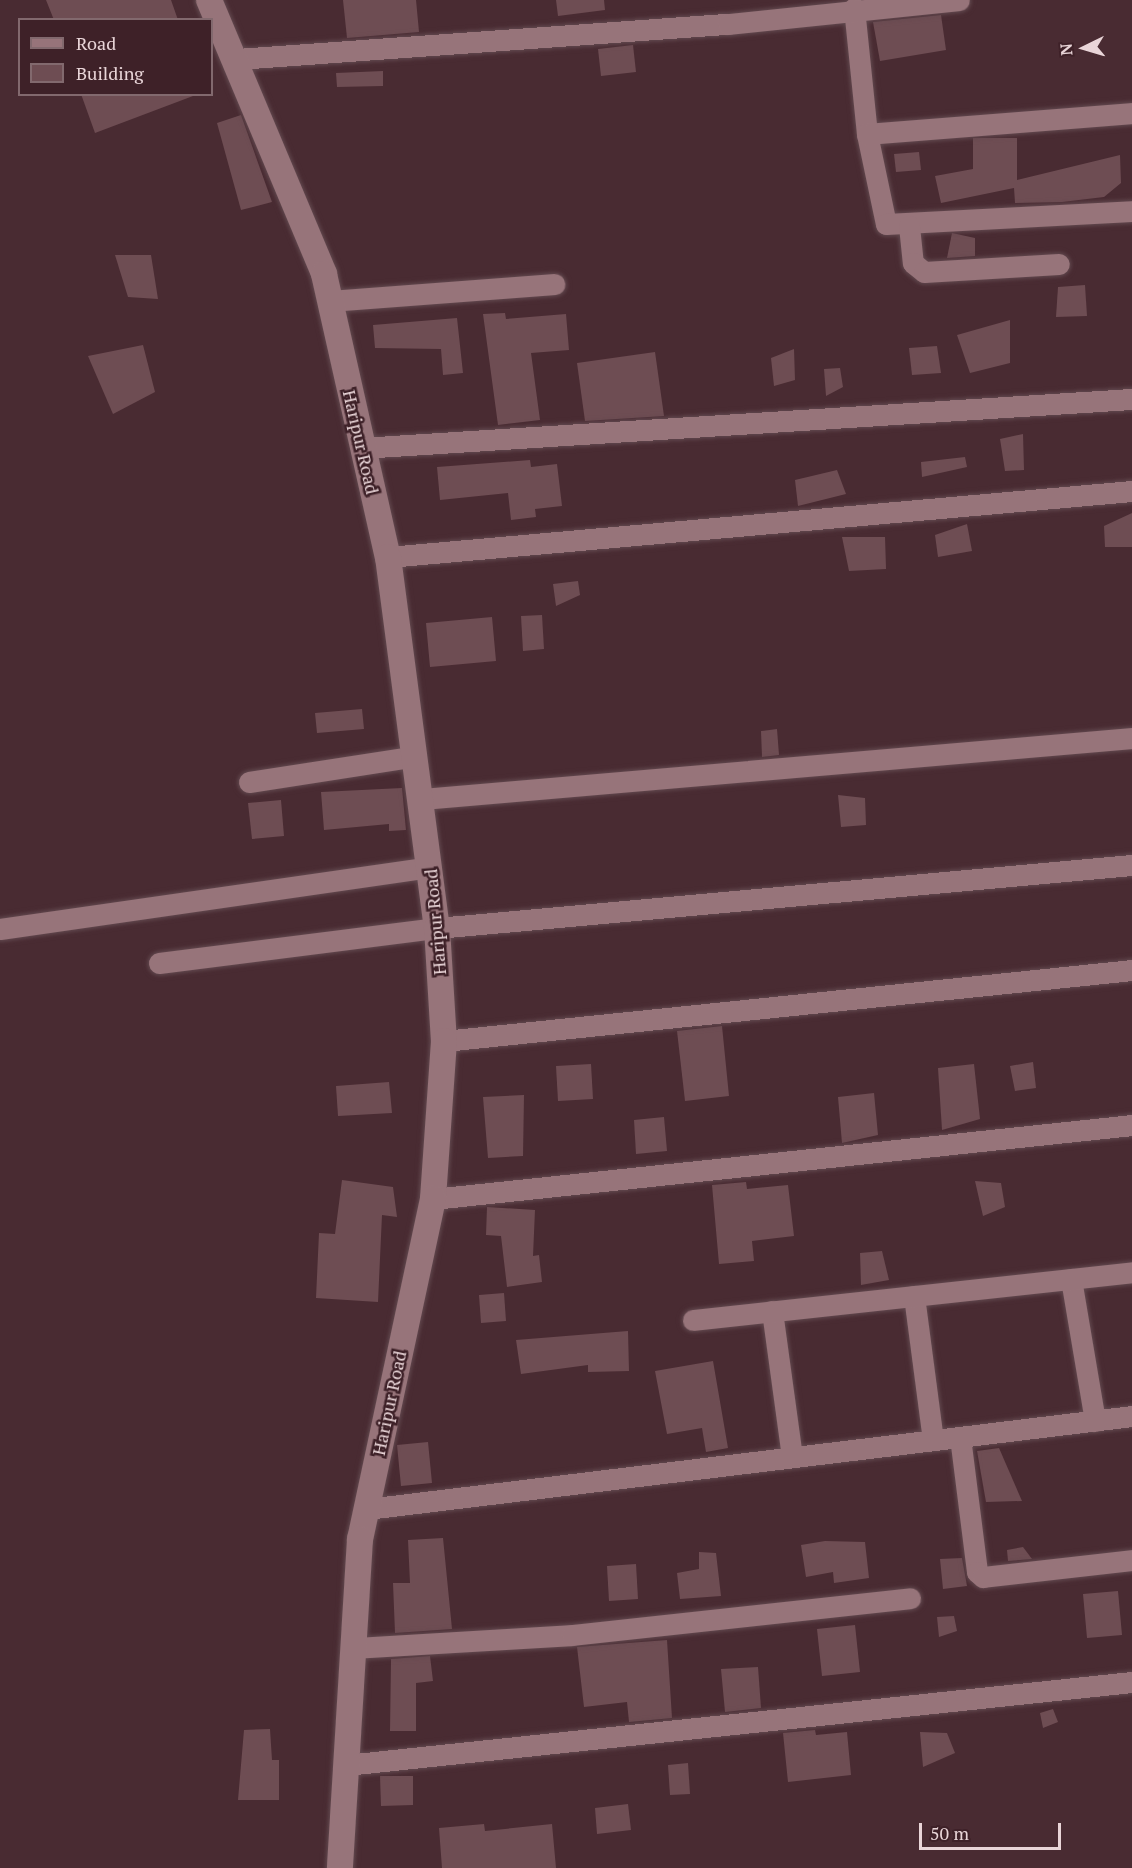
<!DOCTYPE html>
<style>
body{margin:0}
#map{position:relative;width:1132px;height:1868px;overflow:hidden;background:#492b32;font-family:"PT Serif",serif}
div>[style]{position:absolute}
.building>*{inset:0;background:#6e4d53}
.roads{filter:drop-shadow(0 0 2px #62494f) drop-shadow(0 0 2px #62494f)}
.minor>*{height:21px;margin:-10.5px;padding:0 10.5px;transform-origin:10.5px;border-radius:10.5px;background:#97747a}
.tertiary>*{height:26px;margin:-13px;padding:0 13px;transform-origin:13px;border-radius:13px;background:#97747a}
span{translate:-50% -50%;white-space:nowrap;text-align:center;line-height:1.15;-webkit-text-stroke:5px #3e2128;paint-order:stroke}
.street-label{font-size:18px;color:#e9d5d8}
.legend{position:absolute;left:18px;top:18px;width:195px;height:78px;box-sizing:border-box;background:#3e2128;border:2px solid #82696e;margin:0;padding:8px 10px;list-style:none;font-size:18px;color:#e9d5d8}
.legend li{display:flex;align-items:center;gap:12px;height:30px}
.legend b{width:30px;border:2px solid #82696e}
.north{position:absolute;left:1054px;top:18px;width:60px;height:60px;-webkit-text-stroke:4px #3e2128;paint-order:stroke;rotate:265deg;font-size:16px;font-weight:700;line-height:24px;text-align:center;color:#e9d5d8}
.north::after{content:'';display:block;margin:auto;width:21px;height:27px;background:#e9d5d8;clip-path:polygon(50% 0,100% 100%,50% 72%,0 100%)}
.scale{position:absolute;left:919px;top:1823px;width:142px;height:27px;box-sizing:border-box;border:3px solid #e9d5d8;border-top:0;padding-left:8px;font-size:18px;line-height:21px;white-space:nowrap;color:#e9d5d8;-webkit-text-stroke:4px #3e2128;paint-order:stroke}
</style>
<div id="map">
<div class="building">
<i style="clip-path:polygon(46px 0,171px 0,178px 20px,54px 20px)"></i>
<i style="clip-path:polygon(343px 0,416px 0,419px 32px,347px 38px)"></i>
<i style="clip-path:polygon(556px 0,604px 0,605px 10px,558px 16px)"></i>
<i style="clip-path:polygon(941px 15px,946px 50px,880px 61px,873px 22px)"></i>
<i style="clip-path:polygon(633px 45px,636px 72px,601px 76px,598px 49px)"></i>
<i style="clip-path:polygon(383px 71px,383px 86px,337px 87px,336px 73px)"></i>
<i style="clip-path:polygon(81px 94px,193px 94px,193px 96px,95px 133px)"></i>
<i style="clip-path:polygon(241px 115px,272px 202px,241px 210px,217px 123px)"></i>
<i style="clip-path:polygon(973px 138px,1017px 138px,1017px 180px,1120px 155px,1121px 183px,1104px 197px,1062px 202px,1015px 203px,1014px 188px,941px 203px,935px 176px,973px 169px)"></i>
<i style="clip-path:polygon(919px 152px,921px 170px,896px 172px,894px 154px)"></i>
<i style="clip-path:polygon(952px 233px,975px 238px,975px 256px,947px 258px)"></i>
<i style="clip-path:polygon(115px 255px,151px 255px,158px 299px,128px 297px)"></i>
<i style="clip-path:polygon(1085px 285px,1087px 316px,1056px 317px,1058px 287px)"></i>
<i style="clip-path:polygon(505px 313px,506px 319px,566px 314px,569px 350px,531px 353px,540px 420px,498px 425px,483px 314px)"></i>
<i style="clip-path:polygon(457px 318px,463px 373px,443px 375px,441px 349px,375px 348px,373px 325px)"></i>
<i style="clip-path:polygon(1010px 320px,1010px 363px,970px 373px,957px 335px)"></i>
<i style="clip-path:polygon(143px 345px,155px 392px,113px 414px,88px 356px)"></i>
<i style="clip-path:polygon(937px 346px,941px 373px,912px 375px,909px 348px)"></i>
<i style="clip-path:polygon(794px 349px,795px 380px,774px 386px,771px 358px)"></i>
<i style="clip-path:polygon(655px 352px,664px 416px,585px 421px,577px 363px)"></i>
<i style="clip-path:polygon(840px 368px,843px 387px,826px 396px,824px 369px)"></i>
<i style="clip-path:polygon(1023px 434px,1024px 470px,1005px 471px,1000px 439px)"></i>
<i style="clip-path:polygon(965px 457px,967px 467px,922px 477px,921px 462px)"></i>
<i style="clip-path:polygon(530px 460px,531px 467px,557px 464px,562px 506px,535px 509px,536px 517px,511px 520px,508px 493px,440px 500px,437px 467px)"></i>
<i style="clip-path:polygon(837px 470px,846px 494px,798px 506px,795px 480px)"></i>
<i style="clip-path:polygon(1132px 513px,1132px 547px,1105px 547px,1104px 526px)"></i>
<i style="clip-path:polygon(967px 524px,972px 551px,938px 557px,935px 535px)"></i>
<i style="clip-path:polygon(842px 537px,885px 537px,886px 569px,849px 571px)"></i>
<i style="clip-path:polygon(578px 581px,580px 595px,556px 606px,553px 584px)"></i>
<i style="clip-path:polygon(542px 615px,544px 649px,523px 651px,521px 616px)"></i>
<i style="clip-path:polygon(492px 617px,496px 661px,430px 667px,426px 623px)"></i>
<i style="clip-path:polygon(362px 709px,364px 729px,317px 733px,315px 713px)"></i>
<i style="clip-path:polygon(777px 729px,779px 755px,762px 757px,761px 731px)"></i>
<i style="clip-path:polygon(402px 788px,406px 830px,389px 831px,389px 824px,324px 830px,321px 792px)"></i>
<i style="clip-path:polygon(838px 795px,865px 798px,866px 825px,841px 827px)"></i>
<i style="clip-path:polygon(281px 800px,284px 836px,252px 839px,248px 803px)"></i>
<i style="clip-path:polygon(722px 1026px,729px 1096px,685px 1101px,677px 1031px)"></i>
<i style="clip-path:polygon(1033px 1062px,1036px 1088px,1015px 1091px,1010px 1066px)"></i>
<i style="clip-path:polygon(591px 1064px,593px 1099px,558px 1101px,556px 1066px)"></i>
<i style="clip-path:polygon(974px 1064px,980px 1119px,942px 1130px,938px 1068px)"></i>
<i style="clip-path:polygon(389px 1082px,392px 1113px,338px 1116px,336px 1086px)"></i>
<i style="clip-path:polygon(874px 1093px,878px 1135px,842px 1143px,838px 1097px)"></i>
<i style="clip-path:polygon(524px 1095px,523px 1156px,488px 1158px,483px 1097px)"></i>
<i style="clip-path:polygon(664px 1117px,667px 1151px,636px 1154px,634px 1120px)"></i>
<i style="clip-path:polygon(342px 1180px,393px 1187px,397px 1217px,382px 1215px,378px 1302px,316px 1298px,319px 1233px,335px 1234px)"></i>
<i style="clip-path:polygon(975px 1181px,1001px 1183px,1005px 1207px,983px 1216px)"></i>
<i style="clip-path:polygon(746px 1182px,747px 1189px,788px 1185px,794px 1236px,752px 1241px,754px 1261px,719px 1264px,712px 1185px)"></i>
<i style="clip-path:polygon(487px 1207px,535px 1210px,533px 1256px,539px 1255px,542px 1282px,507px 1287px,501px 1236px,486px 1235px)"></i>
<i style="clip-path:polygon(882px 1251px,889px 1280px,861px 1285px,860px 1253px)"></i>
<i style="clip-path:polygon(504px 1293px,506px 1321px,481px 1323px,479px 1295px)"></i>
<i style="clip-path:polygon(628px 1331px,629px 1371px,588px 1372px,588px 1365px,521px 1374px,516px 1340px)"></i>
<i style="clip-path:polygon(713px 1361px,728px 1448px,706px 1452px,702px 1428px,667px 1434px,655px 1371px)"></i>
<i style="clip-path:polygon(428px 1442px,432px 1483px,401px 1486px,397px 1445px)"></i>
<i style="clip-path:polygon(999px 1448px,1022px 1501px,986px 1502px,977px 1451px)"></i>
<i style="clip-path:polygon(443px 1538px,452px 1629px,395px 1633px,393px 1583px,410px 1583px,408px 1540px)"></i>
<i style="clip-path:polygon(825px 1541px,865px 1542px,869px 1578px,834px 1583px,833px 1572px,806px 1577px,801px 1545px)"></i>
<i style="clip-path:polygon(1023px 1547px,1032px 1559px,1008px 1561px,1007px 1550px)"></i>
<i style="clip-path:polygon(699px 1552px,716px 1553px,721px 1596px,680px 1599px,677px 1573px,699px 1569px)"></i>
<i style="clip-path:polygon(962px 1558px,967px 1586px,943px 1589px,940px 1559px)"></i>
<i style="clip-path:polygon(636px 1564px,638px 1599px,609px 1601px,607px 1566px)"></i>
<i style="clip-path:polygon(1118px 1591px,1122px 1635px,1087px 1638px,1083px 1594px)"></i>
<i style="clip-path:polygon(954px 1616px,957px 1631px,939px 1637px,937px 1617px)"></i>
<i style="clip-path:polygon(855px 1625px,860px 1672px,822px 1676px,817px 1629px)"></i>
<i style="clip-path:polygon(667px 1640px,672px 1718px,629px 1722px,627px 1702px,584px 1707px,577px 1647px)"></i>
<i style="clip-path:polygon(430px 1656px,433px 1681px,416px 1683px,416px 1731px,390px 1731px,391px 1659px)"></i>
<i style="clip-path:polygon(758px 1667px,761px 1708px,725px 1712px,721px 1669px)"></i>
<i style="clip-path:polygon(1053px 1709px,1058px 1722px,1043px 1728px,1040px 1713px)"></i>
<i style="clip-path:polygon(270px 1729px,272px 1760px,279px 1760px,279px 1800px,238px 1800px,244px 1730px)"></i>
<i style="clip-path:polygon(815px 1730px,816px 1735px,847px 1732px,851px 1775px,788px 1782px,783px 1733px)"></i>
<i style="clip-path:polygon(920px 1732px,947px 1733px,955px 1753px,923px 1767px)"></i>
<i style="clip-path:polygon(688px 1763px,690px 1794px,670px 1795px,668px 1765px)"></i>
<i style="clip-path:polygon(380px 1776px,413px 1776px,413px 1805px,381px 1806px)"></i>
<i style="clip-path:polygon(628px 1804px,631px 1830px,597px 1834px,595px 1808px)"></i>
<i style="clip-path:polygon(484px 1824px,485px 1831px,552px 1824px,556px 1868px,442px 1868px,439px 1828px)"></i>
</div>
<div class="roads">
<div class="minor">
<i style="left:854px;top:8px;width:127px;rotate:84.1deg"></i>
<i style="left:867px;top:134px;width:92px;rotate:78.1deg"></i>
<i style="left:886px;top:224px;width:246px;rotate:-3deg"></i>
<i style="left:237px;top:59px;width:492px;rotate:-4.1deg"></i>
<i style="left:728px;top:24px;width:232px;rotate:-5.9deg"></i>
<i style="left:867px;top:134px;width:266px;rotate:-4.5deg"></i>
<i style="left:909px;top:226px;width:37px;rotate:84deg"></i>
<i style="left:913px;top:263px;width:14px;rotate:39deg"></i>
<i style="left:924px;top:272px;width:135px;rotate:-3.4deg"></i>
<i style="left:330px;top:301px;width:225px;rotate:-4.3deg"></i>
<i style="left:361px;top:448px;width:773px;rotate:-3.64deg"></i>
<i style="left:388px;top:557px;width:747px;rotate:-5.07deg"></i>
<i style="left:249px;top:782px;width:169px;rotate:-8.8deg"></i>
<i style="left:422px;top:799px;width:713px;rotate:-4.91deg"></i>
<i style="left:0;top:929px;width:434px;rotate:-8.2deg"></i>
<i style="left:159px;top:963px;width:280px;rotate:-7.2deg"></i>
<i style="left:437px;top:928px;width:698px;rotate:-5.18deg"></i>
<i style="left:444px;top:1041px;width:692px;rotate:-5.89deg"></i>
<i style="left:433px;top:1199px;width:703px;rotate:-6.04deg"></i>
<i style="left:1071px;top:1279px;width:144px;rotate:80.4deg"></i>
<i style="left:914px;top:1296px;width:145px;rotate:82.5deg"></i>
<i style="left:772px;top:1311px;width:147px;rotate:82.2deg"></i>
<i style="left:693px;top:1320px;width:442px;rotate:-6.2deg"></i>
<i style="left:960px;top:1437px;width:136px;rotate:82.8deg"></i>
<i style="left:977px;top:1572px;width:8px;rotate:40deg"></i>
<i style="left:983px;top:1577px;width:150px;rotate:-6.5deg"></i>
<i style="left:367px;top:1509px;width:771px;rotate:-6.93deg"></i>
<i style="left:354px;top:1648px;width:218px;rotate:-3.4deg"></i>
<i style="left:572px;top:1635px;width:340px;rotate:-6.2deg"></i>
<i style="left:346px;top:1765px;width:790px;rotate:-6.03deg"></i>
</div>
<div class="tertiary">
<i style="left:209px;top:0;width:297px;rotate:67.2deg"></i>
<i style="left:324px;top:274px;width:290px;rotate:77.3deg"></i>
<i style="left:388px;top:557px;width:374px;rotate:82.5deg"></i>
<i style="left:437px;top:928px;width:113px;rotate:86.5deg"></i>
<i style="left:444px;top:1041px;width:158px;rotate:94deg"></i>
<i style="left:433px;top:1199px;width:348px;rotate:102.1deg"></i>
<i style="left:360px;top:1539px;width:330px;rotate:93.5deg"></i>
</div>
</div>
<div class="street-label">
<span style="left:361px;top:442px;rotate:77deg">Haripur Road</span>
<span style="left:435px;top:922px;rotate:-95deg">Haripur Road</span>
<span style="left:389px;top:1403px;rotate:-78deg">Haripur Road</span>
</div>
<ul class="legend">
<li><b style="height:8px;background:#97747a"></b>Road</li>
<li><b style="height:16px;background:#6e4d53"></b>Building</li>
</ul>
<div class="north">N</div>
<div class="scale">50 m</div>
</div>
